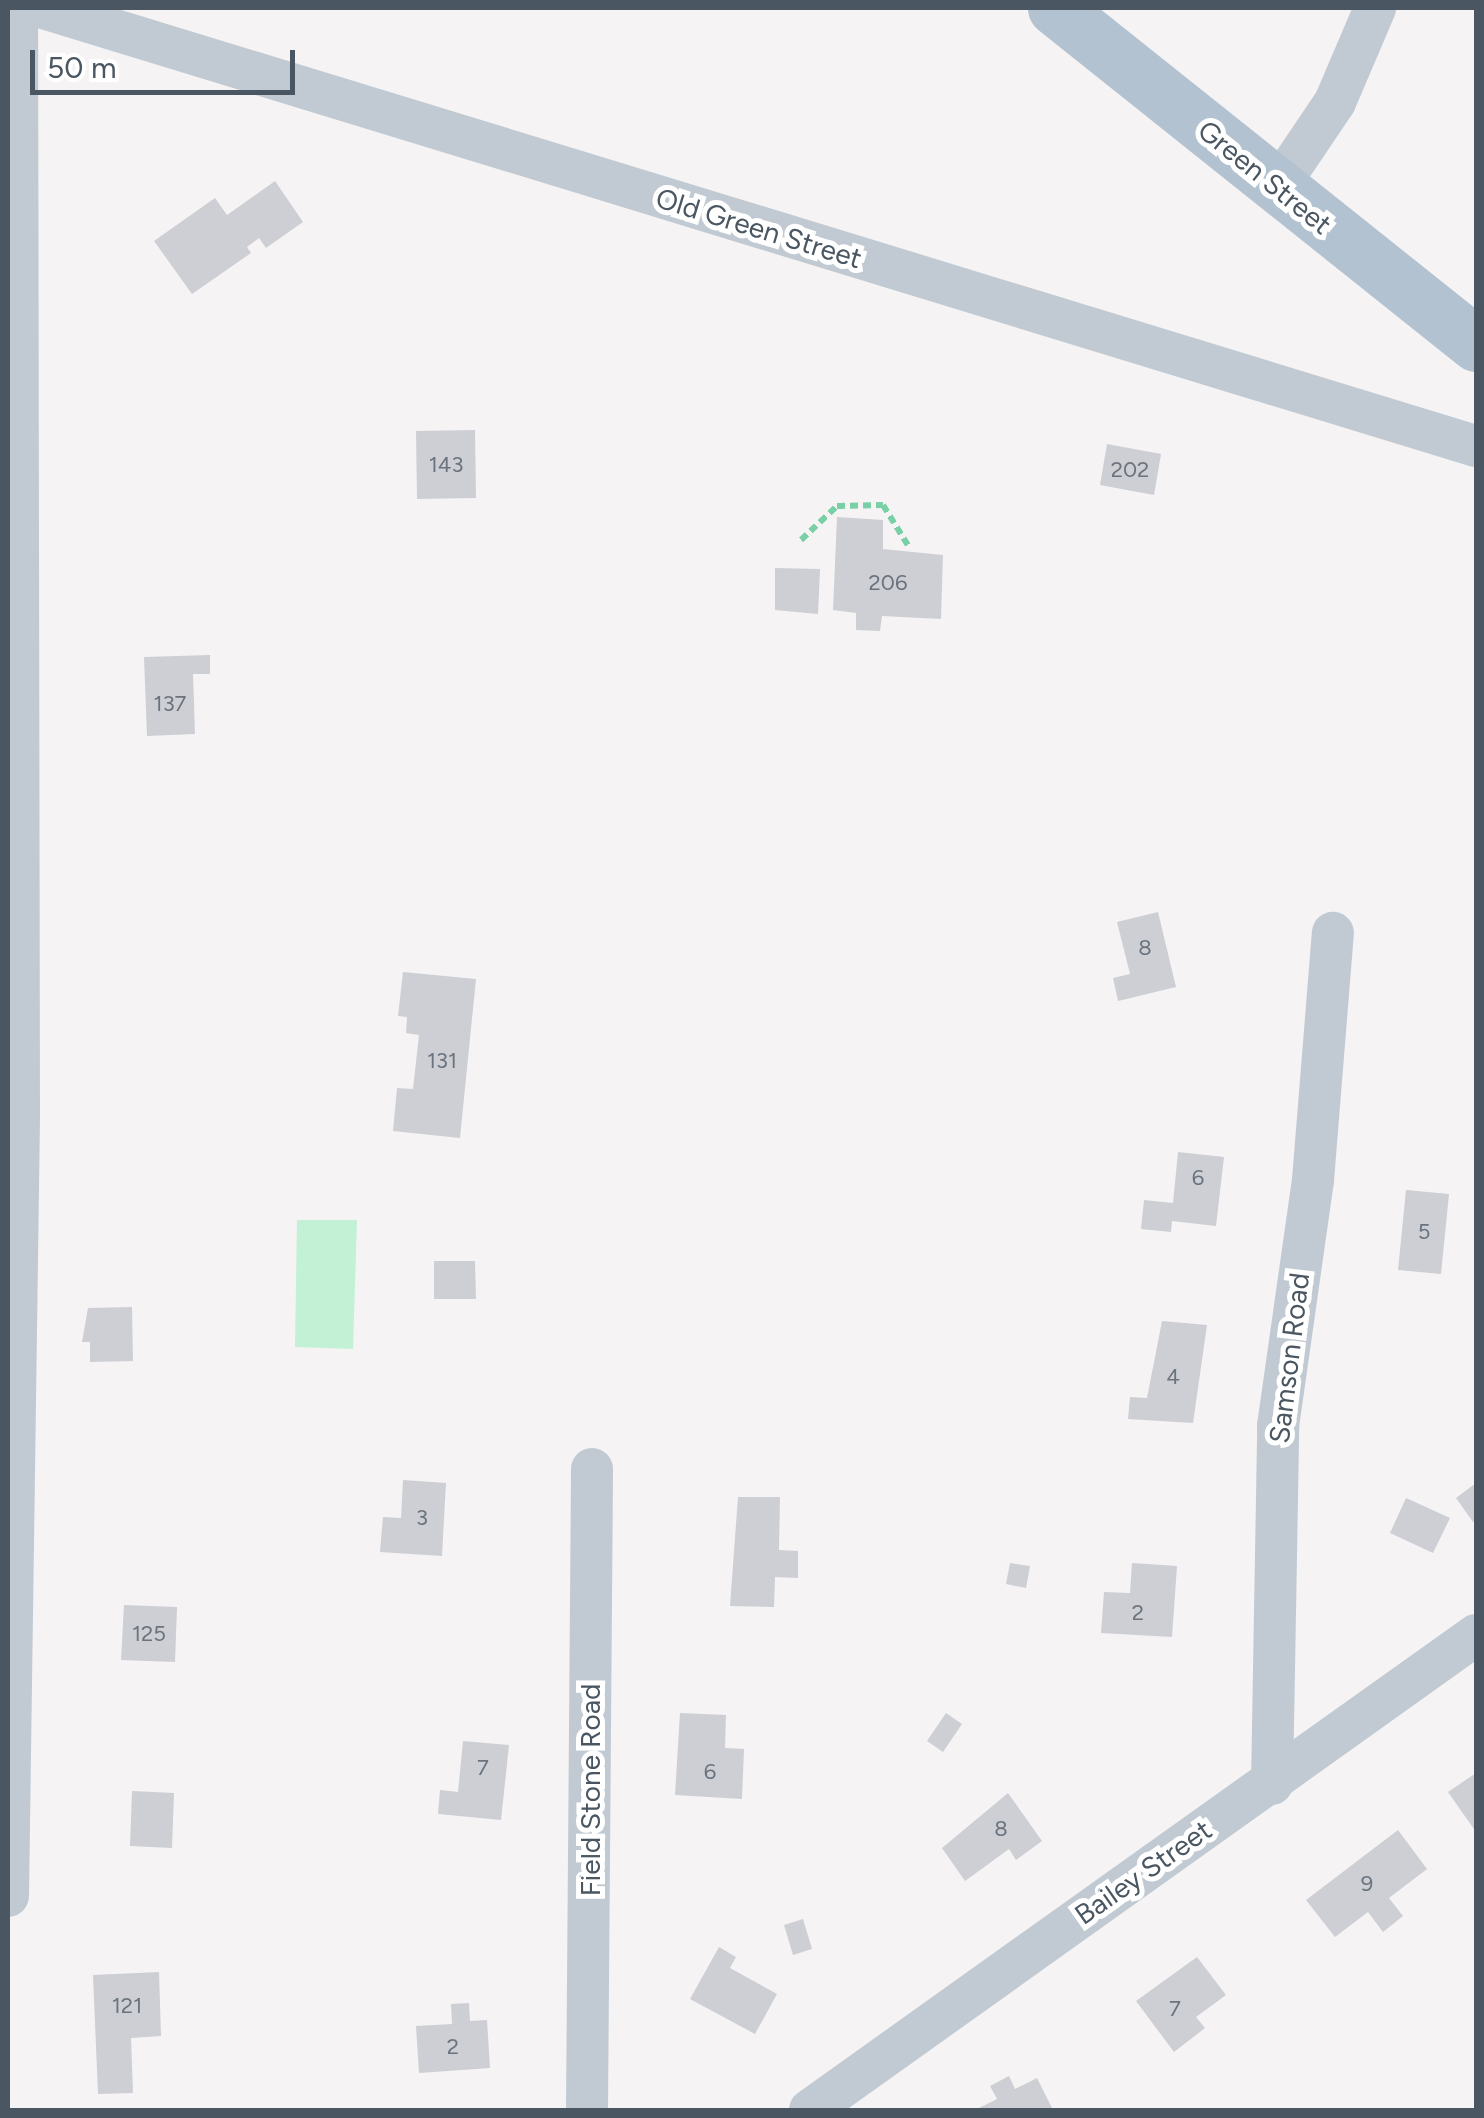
<!DOCTYPE html>
<style>
body{margin:0}
#map{position:relative;width:1484px;height:2118px;overflow:hidden;background:#f5f3f3;font-family:Figtree,sans-serif}
div>[style]{position:absolute}
.green>*{inset:0;background:#c3f1d5}
.building>*{inset:0;background:#cdcfd5}
.path>*{height:6px;margin-top:-3px;transform-origin:0;background:repeating-linear-gradient(90deg,#7ad0a6 0 8px,transparent 0 13px)}
.minor>*{height:42px;margin:-21px;padding:0 21px;transform-origin:21px;border-radius:21px;background:#c1cad2}
.major>*{height:55px;margin:-27.5px;padding:0 27.5px;transform-origin:27.5px;border-radius:27.5px;background:#b3c2d1}
span{translate:-50% -50%;white-space:nowrap;text-align:center;line-height:1.15;-webkit-text-stroke:10px #fff;paint-order:stroke}
.number-label{font-size:22px;color:#6b747e}
.number-label span{-webkit-text-stroke-width:0}
.street-label{font-size:28px;color:#4a5661}
.frame{position:absolute;inset:0;border:10px solid #4a5661;pointer-events:none}
.scale{position:absolute;left:30px;top:50px;width:265px;height:45px;box-sizing:border-box;border:5px solid #4a5661;border-top:0;padding-left:12px;font-size:30px;line-height:35px;white-space:nowrap;color:#4a5661;-webkit-text-stroke:8px #fff;paint-order:stroke}
</style>
<div id="map">
<div class="green">
<i style="clip-path:polygon(297px 1220px,357px 1220px,353px 1349px,295px 1347px)"></i>
</div>
<div class="building">
<i style="clip-path:polygon(275px 181px,303px 222px,266px 248px,259px 238px,247px 247px,251px 253px,192px 294px,154px 241px,215px 198px,227px 215px)"></i>
<i style="clip-path:polygon(475px 430px,476px 498px,417px 499px,416px 431px)"></i>
<i style="clip-path:polygon(1107px 444px,1161px 454px,1154px 495px,1100px 485px)"></i>
<i style="clip-path:polygon(837px 517px,883px 520px,883px 549px,943px 555px,941px 619px,882px 616px,880px 631px,856px 630px,856px 613px,833px 610px)"></i>
<i style="clip-path:polygon(775px 568px,820px 569px,818px 614px,775px 610px)"></i>
<i style="clip-path:polygon(210px 655px,210px 674px,193px 674px,195px 734px,147px 736px,144px 657px)"></i>
<i style="clip-path:polygon(1158px 912px,1176px 987px,1118px 1001px,1113px 978px,1130px 974px,1117px 922px)"></i>
<i style="clip-path:polygon(403px 972px,476px 979px,460px 1138px,393px 1131px,397px 1088px,413px 1089px,419px 1035px,406px 1033px,407px 1017px,398px 1016px)"></i>
<i style="clip-path:polygon(1178px 1152px,1224px 1157px,1216px 1226px,1172px 1221px,1171px 1232px,1141px 1229px,1144px 1200px,1173px 1203px)"></i>
<i style="clip-path:polygon(1406px 1190px,1449px 1194px,1441px 1274px,1398px 1270px)"></i>
<i style="clip-path:polygon(434px 1261px,475px 1261px,476px 1299px,434px 1299px)"></i>
<i style="clip-path:polygon(132px 1307px,133px 1361px,90px 1362px,90px 1342px,82px 1342px,88px 1308px)"></i>
<i style="clip-path:polygon(1162px 1321px,1207px 1325px,1193px 1423px,1128px 1419px,1130px 1397px,1147px 1398px)"></i>
<i style="clip-path:polygon(403px 1480px,446px 1483px,442px 1556px,380px 1552px,383px 1517px,401px 1518px)"></i>
<i style="clip-path:polygon(1476px 1483px,1476px 1520px,1473px 1522px,1456px 1498px)"></i>
<i style="clip-path:polygon(738px 1497px,780px 1497px,779px 1550px,798px 1551px,798px 1578px,775px 1577px,774px 1607px,730px 1606px)"></i>
<i style="clip-path:polygon(1406px 1498px,1450px 1518px,1433px 1553px,1390px 1533px)"></i>
<i style="clip-path:polygon(1010px 1563px,1030px 1566px,1026px 1588px,1006px 1584px)"></i>
<i style="clip-path:polygon(1132px 1563px,1177px 1566px,1172px 1637px,1101px 1633px,1104px 1592px,1130px 1593px)"></i>
<i style="clip-path:polygon(124px 1605px,177px 1607px,175px 1662px,121px 1660px)"></i>
<i style="clip-path:polygon(680px 1713px,726px 1715px,725px 1748px,744px 1749px,742px 1799px,675px 1795px)"></i>
<i style="clip-path:polygon(946px 1713px,962px 1724px,943px 1752px,927px 1741px)"></i>
<i style="clip-path:polygon(463px 1741px,509px 1745px,501px 1820px,438px 1814px,440px 1790px,458px 1792px)"></i>
<i style="clip-path:polygon(1476px 1773px,1476px 1832px,1448px 1792px)"></i>
<i style="clip-path:polygon(132px 1791px,174px 1793px,172px 1848px,130px 1846px)"></i>
<i style="clip-path:polygon(1008px 1793px,1042px 1841px,1016px 1860px,1009px 1849px,965px 1881px,942px 1848px)"></i>
<i style="clip-path:polygon(1398px 1830px,1427px 1869px,1389px 1898px,1403px 1916px,1383px 1932px,1368px 1912px,1335px 1937px,1306px 1900px)"></i>
<i style="clip-path:polygon(803px 1919px,812px 1949px,793px 1955px,784px 1925px)"></i>
<i style="clip-path:polygon(719px 1947px,736px 1957px,730px 1968px,777px 1994px,755px 2034px,690px 1999px)"></i>
<i style="clip-path:polygon(1197px 1957px,1226px 1995px,1196px 2017px,1205px 2028px,1174px 2052px,1136px 2001px)"></i>
<i style="clip-path:polygon(159px 1972px,161px 2036px,131px 2038px,133px 2093px,98px 2094px,93px 1975px)"></i>
<i style="clip-path:polygon(469px 2003px,470px 2021px,487px 2020px,490px 2068px,419px 2073px,416px 2026px,452px 2024px,451px 2004px)"></i>
<i style="clip-path:polygon(1009px 2076px,1015px 2089px,1037px 2078px,1053px 2110px,975px 2110px,997px 2099px,990px 2086px)"></i>
</div>
<div class="path">
<i style="left:801px;top:540px;width:50px;rotate:-43.4deg"></i>
<i style="left:837px;top:506px;width:46px;rotate:-1.2deg"></i>
<i style="left:883px;top:505px;width:49px;rotate:58.2deg"></i>
</div>
<div class="minor">
<i style="left:43px;top:8px;width:1498px;rotate:17deg"></i>
<i style="left:1277px;top:188px;width:104px;rotate:-56deg"></i>
<i style="left:1335px;top:102px;width:102px;rotate:-66.9deg"></i>
<i style="left:1272px;top:1784px;width:358px;rotate:-89deg"></i>
<i style="left:1278px;top:1426px;width:248px;rotate:-81.9deg"></i>
<i style="left:1313px;top:1180px;width:248px;rotate:-85.4deg"></i>
<i style="left:8px;top:1896px;width:781px;rotate:-89.19deg"></i>
<i style="left:19px;top:1115px;width:1107px;rotate:-90.1deg"></i>
<i style="left:587px;top:2110px;width:641px;rotate:-89.55deg"></i>
<i style="left:810px;top:2110px;width:818px;rotate:-35.5deg"></i>
</div>
<div class="major">
<i style="left:1055px;top:8px;width:539px;rotate:38.59deg"></i>
</div>
<div class="number-label">
<span style="left:446px;top:465px">143</span>
<span style="left:1130px;top:470px">202</span>
<span style="left:888px;top:583px">206</span>
<span style="left:170px;top:704px">137</span>
<span style="left:1145px;top:948px">8</span>
<span style="left:442px;top:1061px">131</span>
<span style="left:1198px;top:1178px">6</span>
<span style="left:1424px;top:1232px">5</span>
<span style="left:1173px;top:1377px">4</span>
<span style="left:422px;top:1518px">3</span>
<span style="left:1138px;top:1613px">2</span>
<span style="left:149px;top:1634px">125</span>
<span style="left:483px;top:1768px">7</span>
<span style="left:710px;top:1772px">6</span>
<span style="left:1001px;top:1829px">8</span>
<span style="left:1367px;top:1884px">9</span>
<span style="left:127px;top:2006px">121</span>
<span style="left:1175px;top:2009px">7</span>
<span style="left:453px;top:2047px">2</span>
</div>
<div class="street-label">
<span style="left:1265px;top:177px;rotate:39deg">Green Street</span>
<span style="left:759px;top:228px;rotate:17deg">Old Green Street</span>
<span style="left:1289px;top:1358px;rotate:-83deg">Samson Road</span>
<span style="left:590px;top:1790px;rotate:-90deg">Field Stone Road</span>
<span style="left:1143px;top:1872px;rotate:-35deg">Bailey Street</span>
</div>
<div class="frame"></div>
<div class="scale">50 m</div>
</div>
